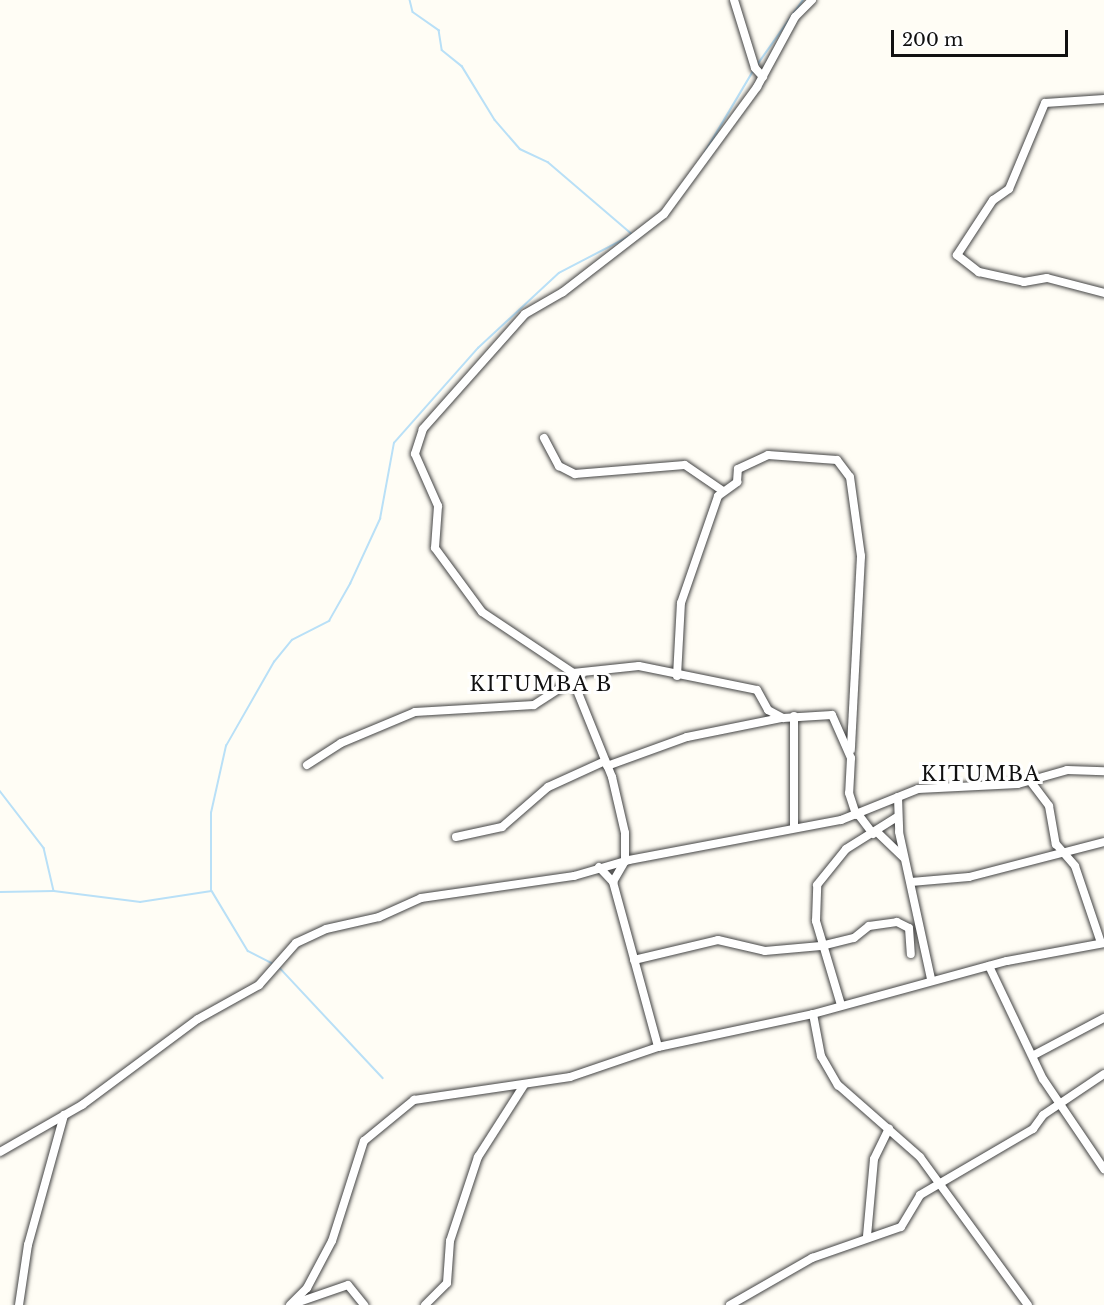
<!DOCTYPE html>
<style>
body{margin:0}
#map{position:relative;width:1104px;height:1305px;overflow:hidden;background:#fffdf5;font-family:"Libre Baskerville",serif}
div>[style]{position:absolute}
.stream>*{height:1.5px;margin:-0.75px;padding:0 0.75px;transform-origin:0.75px;border-radius:0.75px;background:#b9e0f7}
.roads{filter:drop-shadow(0 0 2px #444) drop-shadow(0 0 2px #444)}
.minor>*{height:8px;margin:-4px;padding:0 4px;transform-origin:4px;border-radius:4px;background:#fff}
span{translate:-50% -50%;white-space:nowrap;text-align:center;line-height:1.15;-webkit-text-stroke:6px #fff;paint-order:stroke}
.quarter-label{font-size:20px;color:#111;letter-spacing:1.5px}
.scale{position:absolute;left:891px;top:30px;width:177px;height:27px;box-sizing:border-box;border:3px solid #111;border-top:0;padding-left:8px;font-size:18px;line-height:21px;white-space:nowrap;color:#111;-webkit-text-stroke:4px #fff;paint-order:stroke}
</style>
<div id="map">
<div class="stream">
<i style="left:410px;top:0;width:12px;rotate:76deg"></i>
<i style="left:413px;top:12px;width:32px;rotate:35deg"></i>
<i style="left:439px;top:30px;width:20px;rotate:81deg"></i>
<i style="left:442px;top:50px;width:26px;rotate:39deg"></i>
<i style="left:462px;top:66px;width:63px;rotate:58.6deg"></i>
<i style="left:495px;top:120px;width:38px;rotate:49deg"></i>
<i style="left:520px;top:149px;width:31px;rotate:25deg"></i>
<i style="left:548px;top:162px;width:111px;rotate:40.6deg"></i>
<i style="left:757px;top:65px;width:80px;rotate:-54.7deg"></i>
<i style="left:705px;top:152px;width:94px;rotate:-59.3deg"></i>
<i style="left:0;top:791px;width:72px;rotate:52.3deg"></i>
<i style="left:44px;top:848px;width:44px;rotate:76.9deg"></i>
<i style="left:54px;top:891px;width:87px;rotate:7.3deg"></i>
<i style="left:140px;top:902px;width:72px;rotate:-8.8deg"></i>
<i style="left:211px;top:891px;width:78px;rotate:-90deg"></i>
<i style="left:211px;top:813px;width:69px;rotate:-77.4deg"></i>
<i style="left:226px;top:746px;width:97px;rotate:-60.3deg"></i>
<i style="left:274px;top:662px;width:28px;rotate:-51deg"></i>
<i style="left:292px;top:640px;width:42px;rotate:-27.2deg"></i>
<i style="left:329px;top:621px;width:43px;rotate:-60.4deg"></i>
<i style="left:350px;top:584px;width:72px;rotate:-65.2deg"></i>
<i style="left:380px;top:519px;width:77px;rotate:-79.6deg"></i>
<i style="left:394px;top:443px;width:127px;rotate:-48.5deg"></i>
<i style="left:478px;top:348px;width:110px;rotate:-42.8deg"></i>
<i style="left:559px;top:273px;width:78px;rotate:-27.6deg"></i>
<i style="left:212px;top:891px;width:70px;rotate:59deg"></i>
<i style="left:248px;top:951px;width:27px;rotate:27deg"></i>
<i style="left:0;top:892px;width:54px;rotate:-1.1deg"></i>
<i style="left:279px;top:967px;width:152px;rotate:46.9deg"></i>
</div>
<div class="roads">
<div class="minor">
<i style="left:734px;top:0;width:71px;rotate:72.8deg"></i>
<i style="left:755px;top:68px;width:12px;rotate:48deg"></i>
<i style="left:812px;top:0;width:24px;rotate:135deg"></i>
<i style="left:795px;top:17px;width:80px;rotate:118.5deg"></i>
<i style="left:757px;top:87px;width:157px;rotate:126.2deg"></i>
<i style="left:664px;top:214px;width:128px;rotate:142.3deg"></i>
<i style="left:563px;top:292px;width:44px;rotate:149.9deg"></i>
<i style="left:525px;top:314px;width:154px;rotate:131.6deg"></i>
<i style="left:423px;top:429px;width:26px;rotate:108deg"></i>
<i style="left:415px;top:454px;width:57px;rotate:66.1deg"></i>
<i style="left:438px;top:506px;width:42px;rotate:94.1deg"></i>
<i style="left:435px;top:548px;width:79px;rotate:53.7deg"></i>
<i style="left:482px;top:612px;width:110px;rotate:33.8deg"></i>
<i style="left:573px;top:673px;width:66px;rotate:-6.1deg"></i>
<i style="left:639px;top:666px;width:120px;rotate:11.5deg"></i>
<i style="left:757px;top:690px;width:23px;rotate:61deg"></i>
<i style="left:768px;top:710px;width:17px;rotate:28deg"></i>
<i style="left:783px;top:718px;width:49px;rotate:-3.5deg"></i>
<i style="left:832px;top:715px;width:47px;rotate:66.2deg"></i>
<i style="left:851px;top:758px;width:35px;rotate:93deg"></i>
<i style="left:849px;top:793px;width:23px;rotate:72deg"></i>
<i style="left:1104px;top:99px;width:59px;rotate:176.1deg"></i>
<i style="left:1045px;top:103px;width:93px;rotate:112.7deg"></i>
<i style="left:1009px;top:189px;width:19px;rotate:145deg"></i>
<i style="left:993px;top:200px;width:66px;rotate:123.2deg"></i>
<i style="left:957px;top:255px;width:28px;rotate:38deg"></i>
<i style="left:979px;top:272px;width:46px;rotate:12.5deg"></i>
<i style="left:1024px;top:282px;width:23px;rotate:-10deg"></i>
<i style="left:1047px;top:278px;width:59px;rotate:14.7deg"></i>
<i style="left:544px;top:438px;width:32px;rotate:62deg"></i>
<i style="left:559px;top:466px;width:18px;rotate:27deg"></i>
<i style="left:575px;top:474px;width:110px;rotate:-4.7deg"></i>
<i style="left:685px;top:465px;width:46px;rotate:34.4deg"></i>
<i style="left:677px;top:676px;width:73px;rotate:-86.9deg"></i>
<i style="left:681px;top:603px;width:113px;rotate:-70.9deg"></i>
<i style="left:718px;top:496px;width:24px;rotate:-36deg"></i>
<i style="left:737px;top:482px;width:13px;rotate:-86deg"></i>
<i style="left:738px;top:469px;width:33px;rotate:-25deg"></i>
<i style="left:768px;top:455px;width:69px;rotate:4.1deg"></i>
<i style="left:837px;top:460px;width:21px;rotate:53deg"></i>
<i style="left:850px;top:477px;width:80px;rotate:82.1deg"></i>
<i style="left:861px;top:556px;width:194px;rotate:93deg"></i>
<i style="left:572px;top:678px;width:107px;rotate:68deg"></i>
<i style="left:612px;top:777px;width:57px;rotate:76.9deg"></i>
<i style="left:625px;top:833px;width:28px;rotate:90deg"></i>
<i style="left:625px;top:861px;width:24px;rotate:120deg"></i>
<i style="left:794px;top:716px;width:111px;rotate:90deg"></i>
<i style="left:307px;top:765px;width:40px;rotate:-32.9deg"></i>
<i style="left:341px;top:743px;width:80px;rotate:-22.7deg"></i>
<i style="left:415px;top:712px;width:119px;rotate:-3.4deg"></i>
<i style="left:534px;top:705px;width:57px;rotate:-32.9deg"></i>
<i style="left:607px;top:766px;width:85px;rotate:-19.9deg"></i>
<i style="left:687px;top:737px;width:96px;rotate:-11.4deg"></i>
<i style="left:1031px;top:782px;width:30px;rotate:53deg"></i>
<i style="left:1049px;top:806px;width:39px;rotate:80deg"></i>
<i style="left:1056px;top:844px;width:29px;rotate:49deg"></i>
<i style="left:1075px;top:866px;width:81px;rotate:71.3deg"></i>
<i style="left:898px;top:797px;width:35px;rotate:88deg"></i>
<i style="left:899px;top:832px;width:150px;rotate:77.7deg"></i>
<i style="left:858px;top:814px;width:25px;rotate:53deg"></i>
<i style="left:877px;top:832px;width:37px;rotate:44deg"></i>
<i style="left:456px;top:837px;width:47px;rotate:-12.3deg"></i>
<i style="left:502px;top:827px;width:61px;rotate:-41deg"></i>
<i style="left:548px;top:787px;width:63px;rotate:-24.5deg"></i>
<i style="left:599px;top:867px;width:21px;rotate:47deg"></i>
<i style="left:613px;top:882px;width:171px;rotate:74.7deg"></i>
<i style="left:911px;top:882px;width:58px;rotate:-4.9deg"></i>
<i style="left:969px;top:877px;width:139px;rotate:-14.5deg"></i>
<i style="left:634px;top:960px;width:86px;rotate:-13.4deg"></i>
<i style="left:718px;top:940px;width:48px;rotate:13.2deg"></i>
<i style="left:765px;top:951px;width:56px;rotate:-5.1deg"></i>
<i style="left:821px;top:946px;width:34px;rotate:-14deg"></i>
<i style="left:854px;top:938px;width:19px;rotate:-39deg"></i>
<i style="left:869px;top:926px;width:28px;rotate:-8deg"></i>
<i style="left:897px;top:922px;width:13px;rotate:27deg"></i>
<i style="left:909px;top:928px;width:26px;rotate:86deg"></i>
<i style="left:989px;top:966px;width:125px;rotate:64.5deg"></i>
<i style="left:1043px;top:1079px;width:109px;rotate:55.9deg"></i>
<i style="left:841px;top:1005px;width:88px;rotate:-106.6deg"></i>
<i style="left:816px;top:921px;width:36px;rotate:-88deg"></i>
<i style="left:817px;top:885px;width:46px;rotate:-51.1deg"></i>
<i style="left:846px;top:849px;width:60px;rotate:-32.1deg"></i>
<i style="left:813px;top:1014px;width:43px;rotate:79.2deg"></i>
<i style="left:821px;top:1056px;width:34px;rotate:60deg"></i>
<i style="left:838px;top:1085px;width:109px;rotate:41.3deg"></i>
<i style="left:920px;top:1157px;width:183px;rotate:53.9deg"></i>
<i style="left:1034px;top:1055px;width:79px;rotate:-27.9deg"></i>
<i style="left:0;top:1152px;width:95px;rotate:-29.8deg"></i>
<i style="left:82px;top:1105px;width:144px;rotate:-36.6deg"></i>
<i style="left:198px;top:1019px;width:70px;rotate:-29.1deg"></i>
<i style="left:259px;top:985px;width:56px;rotate:-48.6deg"></i>
<i style="left:296px;top:943px;width:33px;rotate:-25deg"></i>
<i style="left:326px;top:929px;width:54px;rotate:-12.8deg"></i>
<i style="left:379px;top:917px;width:46px;rotate:-24.3deg"></i>
<i style="left:421px;top:898px;width:155px;rotate:-8.2deg"></i>
<i style="left:574px;top:876px;width:57px;rotate:-16.2deg"></i>
<i style="left:629px;top:860px;width:216px;rotate:-10.7deg"></i>
<i style="left:841px;top:820px;width:83px;rotate:-21.9deg"></i>
<i style="left:918px;top:789px;width:100px;rotate:-2.9deg"></i>
<i style="left:1018px;top:784px;width:51px;rotate:-15.9deg"></i>
<i style="left:1067px;top:770px;width:37px;rotate:2deg"></i>
<i style="left:867px;top:1236px;width:77px;rotate:-84.8deg"></i>
<i style="left:874px;top:1159px;width:34px;rotate:-64deg"></i>
<i style="left:296px;top:1303px;width:55px;rotate:-19.1deg"></i>
<i style="left:348px;top:1285px;width:26px;rotate:51deg"></i>
<i style="left:19px;top:1305px;width:61px;rotate:-81.5deg"></i>
<i style="left:28px;top:1245px;width:135px;rotate:-74.5deg"></i>
<i style="left:290px;top:1305px;width:24px;rotate:-45deg"></i>
<i style="left:307px;top:1288px;width:53px;rotate:-62deg"></i>
<i style="left:332px;top:1241px;width:105px;rotate:-72.3deg"></i>
<i style="left:364px;top:1141px;width:65px;rotate:-39.4deg"></i>
<i style="left:414px;top:1100px;width:158px;rotate:-8.4deg"></i>
<i style="left:570px;top:1077px;width:93px;rotate:-18.8deg"></i>
<i style="left:658px;top:1047px;width:158px;rotate:-12deg"></i>
<i style="left:813px;top:1014px;width:201px;rotate:-15.3deg"></i>
<i style="left:1007px;top:961px;width:99px;rotate:-10.5deg"></i>
<i style="left:425px;top:1305px;width:31px;rotate:-45deg"></i>
<i style="left:447px;top:1283px;width:42px;rotate:-85.9deg"></i>
<i style="left:450px;top:1241px;width:89px;rotate:-71.6deg"></i>
<i style="left:478px;top:1157px;width:85px;rotate:-57.4deg"></i>
<i style="left:730px;top:1305px;width:95px;rotate:-29.8deg"></i>
<i style="left:812px;top:1258px;width:94px;rotate:-19.2deg"></i>
<i style="left:901px;top:1227px;width:37px;rotate:-59deg"></i>
<i style="left:920px;top:1195px;width:131px;rotate:-30.3deg"></i>
<i style="left:1033px;top:1129px;width:17px;rotate:-54deg"></i>
<i style="left:1043px;top:1115px;width:73px;rotate:-33.9deg"></i>
</div>
</div>
<div class="quarter-label">
<span style="left:541px;top:684px">KITUMBA B</span>
<span style="left:981px;top:774px">KITUMBA</span>
</div>
<div class="scale">200 m</div>
</div>
